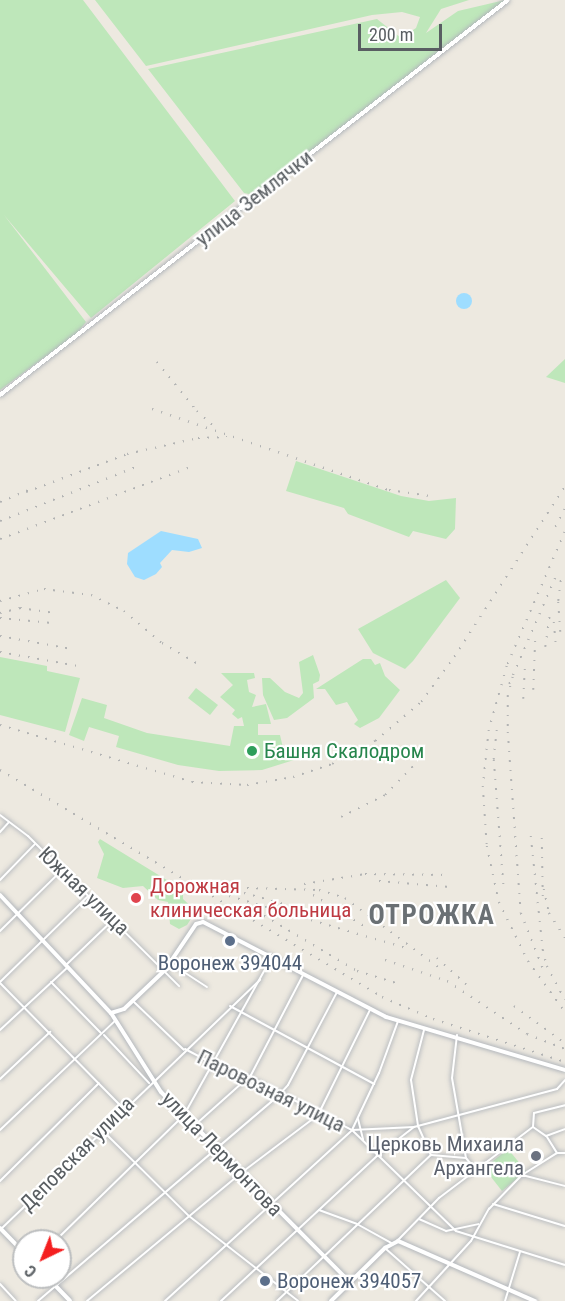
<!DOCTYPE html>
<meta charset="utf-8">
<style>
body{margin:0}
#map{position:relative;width:565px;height:1301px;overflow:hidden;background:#ede9e0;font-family:"Roboto Condensed",sans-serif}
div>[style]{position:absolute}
.green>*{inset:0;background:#bee7ba}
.water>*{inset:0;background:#9eddff}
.round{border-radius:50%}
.roads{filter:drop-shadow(0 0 2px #b3b7bc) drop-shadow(0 0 2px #b3b7bc)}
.street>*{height:2px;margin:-1px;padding:0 1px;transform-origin:1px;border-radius:1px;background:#fff}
.secondary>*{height:4px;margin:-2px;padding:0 2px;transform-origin:2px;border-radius:2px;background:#fff}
.rail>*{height:1.5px;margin-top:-0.75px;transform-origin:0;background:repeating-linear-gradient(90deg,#b2b3b3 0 1.5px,transparent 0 9.5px)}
.dots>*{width:16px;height:16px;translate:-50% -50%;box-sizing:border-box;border:3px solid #fff;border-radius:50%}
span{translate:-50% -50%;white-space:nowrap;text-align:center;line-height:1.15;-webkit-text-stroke:4.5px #fff;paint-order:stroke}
.street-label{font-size:21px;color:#595e62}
.leisure-label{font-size:21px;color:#27864d}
.left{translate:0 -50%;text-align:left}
.health-label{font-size:21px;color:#be3a42}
.service-label{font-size:21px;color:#4e5e75}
.worship-label{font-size:21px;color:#5b616d}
.right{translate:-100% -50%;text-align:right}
.district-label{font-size:27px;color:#6a7074;font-weight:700;letter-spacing:1.5px}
.north{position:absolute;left:12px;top:1229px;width:60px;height:60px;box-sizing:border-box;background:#fff;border:2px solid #bdbfc0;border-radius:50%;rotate:223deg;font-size:16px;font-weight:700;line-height:24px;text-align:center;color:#595e62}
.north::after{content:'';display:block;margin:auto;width:21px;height:27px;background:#f41f20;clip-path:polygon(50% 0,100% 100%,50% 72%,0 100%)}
.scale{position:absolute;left:358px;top:24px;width:84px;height:27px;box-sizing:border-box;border:3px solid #595e62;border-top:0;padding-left:8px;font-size:18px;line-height:21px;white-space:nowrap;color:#595e62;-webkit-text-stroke:4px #fff;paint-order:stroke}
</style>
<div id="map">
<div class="green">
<i style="clip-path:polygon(0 0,83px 0,235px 201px,91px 318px,4px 215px,86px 322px,76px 334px,0 390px)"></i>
<i style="clip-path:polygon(95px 0,469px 0,441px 9px,426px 33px,458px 11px,505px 0,254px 195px,244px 193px,148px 69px,377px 19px,401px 38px,416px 28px,420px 17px,402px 12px,372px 15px,146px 66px)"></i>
<i style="clip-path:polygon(565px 359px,565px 383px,546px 377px)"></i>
<i style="clip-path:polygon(296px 461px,401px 496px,429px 501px,456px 498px,455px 529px,446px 539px,413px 531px,409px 537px,348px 514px,344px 508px,286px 491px)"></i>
<i style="clip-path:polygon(446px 580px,460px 598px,413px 661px,405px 669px,373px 653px,358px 629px)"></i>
<i style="clip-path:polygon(313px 655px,320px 675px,319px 681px,313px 684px,314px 698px,287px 718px,274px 720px,263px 695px,262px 678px,270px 678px,285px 692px,299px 698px,303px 693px,299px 662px)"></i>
<i style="clip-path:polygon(0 657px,47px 666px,47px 671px,80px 678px,65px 732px,0 715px)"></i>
<i style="clip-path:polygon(363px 659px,371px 659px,375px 665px,380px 663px,385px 676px,400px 690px,379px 718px,360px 728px,354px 724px,358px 720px,347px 702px,336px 705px,325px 689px,316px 689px)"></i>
<i style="clip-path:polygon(221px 673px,254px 673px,255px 678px,247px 680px,249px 692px,256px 695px,252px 707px,266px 704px,271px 724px,258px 724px,258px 735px,280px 735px,284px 752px,291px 751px,294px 760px,262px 770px,219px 771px,178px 765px,116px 747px,119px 736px,89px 727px,84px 741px,69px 735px,82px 698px,107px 705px,104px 718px,147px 733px,230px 746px,234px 726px,244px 726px,242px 717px,238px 719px,232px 714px,235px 710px,220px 697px,233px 685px)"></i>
<i style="clip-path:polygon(196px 688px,218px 705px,210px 715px,188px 698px)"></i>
<i style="clip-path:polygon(100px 839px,183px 890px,183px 899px,196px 911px,187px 925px,179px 929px,170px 924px,168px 902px,158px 900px,143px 886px,123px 888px,97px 878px,104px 854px,98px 842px)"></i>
<i style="clip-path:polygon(508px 1149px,526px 1171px,502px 1191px,484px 1168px)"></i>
</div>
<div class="water">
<i class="round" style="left:456px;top:293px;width:16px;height:16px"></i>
<i style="clip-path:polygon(161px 531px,198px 539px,202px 548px,189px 552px,172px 550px,160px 563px,162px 567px,156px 574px,144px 580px,135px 577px,127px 564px,128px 553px)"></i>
</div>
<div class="roads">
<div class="street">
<i style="left:0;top:815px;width:35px;rotate:37deg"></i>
<i style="left:28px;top:836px;width:213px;rotate:44.8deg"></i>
<i style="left:0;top:832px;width:13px;rotate:-48deg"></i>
<i style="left:0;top:880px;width:50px;rotate:-45.8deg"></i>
<i style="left:0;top:931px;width:84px;rotate:-44.5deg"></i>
<i style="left:170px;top:963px;width:44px;rotate:33deg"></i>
<i style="left:66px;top:965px;width:65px;rotate:-43.8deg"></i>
<i style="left:0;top:982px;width:123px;rotate:-44.3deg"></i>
<i style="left:51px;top:982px;width:71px;rotate:45.6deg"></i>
<i style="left:0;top:983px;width:177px;rotate:45.5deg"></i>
<i style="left:134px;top:1002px;width:69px;rotate:43.8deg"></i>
<i style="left:230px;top:1006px;width:164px;rotate:28.4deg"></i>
<i style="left:0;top:1030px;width:93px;rotate:-42.8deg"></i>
<i style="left:424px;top:1030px;width:52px;rotate:104.6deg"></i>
<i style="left:411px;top:1080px;width:47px;rotate:81.3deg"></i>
<i style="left:418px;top:1126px;width:32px;rotate:66deg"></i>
<i style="left:431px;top:1155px;width:35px;rotate:5deg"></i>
<i style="left:466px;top:1158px;width:14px;rotate:51deg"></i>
<i style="left:104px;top:1035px;width:66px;rotate:46.8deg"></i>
<i style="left:457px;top:1035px;width:43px;rotate:96.6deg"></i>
<i style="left:452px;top:1078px;width:81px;rotate:80.1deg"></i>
<i style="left:185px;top:1049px;width:52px;rotate:27.6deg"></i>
<i style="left:231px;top:1073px;width:27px;rotate:17deg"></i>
<i style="left:257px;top:1081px;width:107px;rotate:27.3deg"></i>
<i style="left:352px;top:1130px;width:145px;rotate:44.2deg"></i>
<i style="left:456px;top:1231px;width:114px;rotate:17.3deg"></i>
<i style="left:0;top:1079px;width:69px;rotate:-43.2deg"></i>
<i style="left:358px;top:1119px;width:21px;rotate:76deg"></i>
<i style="left:195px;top:1125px;width:75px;rotate:-41.8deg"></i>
<i style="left:251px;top:1075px;width:113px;rotate:-62.5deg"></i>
<i style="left:533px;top:1127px;width:14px;rotate:-86deg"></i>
<i style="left:534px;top:1113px;width:32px;rotate:-14deg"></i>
<i style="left:0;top:1130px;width:160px;rotate:-43.5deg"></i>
<i style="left:352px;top:1130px;width:62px;rotate:-2.8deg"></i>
<i style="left:103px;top:1131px;width:121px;rotate:44.7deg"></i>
<i style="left:189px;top:1216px;width:138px;rotate:37.9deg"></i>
<i style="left:547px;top:1137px;width:19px;rotate:58deg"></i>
<i style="left:557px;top:1153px;width:8px"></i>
<i style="left:522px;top:1175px;width:44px;rotate:14.3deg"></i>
<i style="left:0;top:1181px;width:139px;rotate:-44.7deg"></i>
<i style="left:493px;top:1204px;width:75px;rotate:17deg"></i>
<i style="left:319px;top:1210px;width:40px;rotate:20.2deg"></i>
<i style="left:357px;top:1224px;width:39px;rotate:29deg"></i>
<i style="left:419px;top:1219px;width:30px;rotate:24deg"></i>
<i style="left:446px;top:1231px;width:33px;rotate:-12deg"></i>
<i style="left:0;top:1230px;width:361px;rotate:-43.9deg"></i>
<i style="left:398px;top:1240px;width:59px;rotate:-45.7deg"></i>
<i style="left:439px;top:1198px;width:118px;rotate:-37.1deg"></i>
<i style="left:533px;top:1127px;width:16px;rotate:35deg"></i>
<i style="left:546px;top:1136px;width:20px;rotate:-20deg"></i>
<i style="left:55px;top:1241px;width:180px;rotate:-44.3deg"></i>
<i style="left:184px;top:1115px;width:179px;rotate:-60.9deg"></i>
<i style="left:386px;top:1249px;width:79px;rotate:41.4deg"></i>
<i style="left:0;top:1284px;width:23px;rotate:47deg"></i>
<i style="left:38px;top:1301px;width:317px;rotate:-40.5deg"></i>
<i style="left:279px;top:1095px;width:13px;rotate:-48deg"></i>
<i style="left:288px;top:1085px;width:105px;rotate:-62.2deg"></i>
<i style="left:87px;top:1301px;width:200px;rotate:-39.7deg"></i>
<i style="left:241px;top:1173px;width:96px;rotate:-37deg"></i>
<i style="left:318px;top:1115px;width:117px;rotate:-63.7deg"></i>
<i style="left:165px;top:1301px;width:253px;rotate:-42.4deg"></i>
<i style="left:352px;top:1130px;width:63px;rotate:-64.7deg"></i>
<i style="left:379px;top:1073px;width:55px;rotate:-69.9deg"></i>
<i style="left:221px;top:1301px;width:214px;rotate:-42.9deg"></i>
<i style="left:378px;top:1155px;width:46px;rotate:-37.9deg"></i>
<i style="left:414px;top:1127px;width:148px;rotate:-14.9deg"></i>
<i style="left:557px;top:1089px;width:12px;rotate:-48deg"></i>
<i style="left:277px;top:1301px;width:212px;rotate:-43.5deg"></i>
<i style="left:416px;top:1301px;width:81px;rotate:-47.5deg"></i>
<i style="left:471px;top:1241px;width:37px;rotate:-61deg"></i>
<i style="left:489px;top:1209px;width:47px;rotate:-45.9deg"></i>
<i style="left:522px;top:1175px;width:41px;rotate:-32.2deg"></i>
<i style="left:505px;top:1301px;width:51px;rotate:-73deg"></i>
</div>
<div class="secondary">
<i style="left:0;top:395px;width:643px;rotate:-37.87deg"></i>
<i style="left:0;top:895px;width:162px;rotate:46.8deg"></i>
<i style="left:111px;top:1013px;width:93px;rotate:57.7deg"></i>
<i style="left:161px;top:1092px;width:268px;rotate:45.2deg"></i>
<i style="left:111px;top:1013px;width:14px;rotate:-17deg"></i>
<i style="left:124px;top:1009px;width:57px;rotate:-43.6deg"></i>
<i style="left:165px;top:970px;width:55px;rotate:-56deg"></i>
<i style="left:196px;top:924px;width:7px;rotate:-16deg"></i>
<i style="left:203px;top:922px;width:206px;rotate:27.4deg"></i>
<i style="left:386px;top:1017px;width:187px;rotate:16.5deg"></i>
<i style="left:0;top:1228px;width:35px;rotate:46deg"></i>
<i style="left:47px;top:1277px;width:33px;rotate:46deg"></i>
<i style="left:331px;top:1301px;width:76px;rotate:-44.5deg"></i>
<i style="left:385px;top:1248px;width:15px;rotate:-28deg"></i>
<i style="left:398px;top:1241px;width:150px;rotate:23.7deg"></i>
</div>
</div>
<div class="rail">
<i style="left:157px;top:362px;width:63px;rotate:50.8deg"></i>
<i style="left:197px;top:411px;width:24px;rotate:42deg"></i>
<i style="left:152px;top:409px;width:250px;rotate:18.9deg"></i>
<i style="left:389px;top:490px;width:42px;rotate:8.1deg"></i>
<i style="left:26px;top:492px;width:108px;rotate:-20.6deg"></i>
<i style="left:127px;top:454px;width:73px;rotate:-12.7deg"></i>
<i style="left:198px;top:438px;width:29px;rotate:-2deg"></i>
<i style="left:0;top:502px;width:36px;rotate:-23deg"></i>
<i style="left:0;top:521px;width:146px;rotate:-21.7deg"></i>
<i style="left:555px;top:527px;width:21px;rotate:-62deg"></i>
<i style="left:565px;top:532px;width:146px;rotate:113.4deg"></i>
<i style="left:507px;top:666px;width:66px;rotate:105.7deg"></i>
<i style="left:489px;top:730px;width:56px;rotate:96.1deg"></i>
<i style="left:483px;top:786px;width:60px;rotate:86.2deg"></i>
<i style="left:487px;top:846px;width:57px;rotate:77.9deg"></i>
<i style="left:499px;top:902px;width:66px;rotate:63.8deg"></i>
<i style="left:528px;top:961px;width:63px;rotate:54deg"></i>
<i style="left:0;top:539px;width:206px;rotate:-20.7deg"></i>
<i style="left:0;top:601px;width:46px;rotate:-15.3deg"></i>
<i style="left:44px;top:589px;width:47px;rotate:7.3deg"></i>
<i style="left:91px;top:595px;width:37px;rotate:26deg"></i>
<i style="left:124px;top:611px;width:50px;rotate:40.1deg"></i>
<i style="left:162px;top:643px;width:42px;rotate:30.3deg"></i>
<i style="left:0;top:613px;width:21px;rotate:-14deg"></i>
<i style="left:20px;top:608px;width:37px;rotate:8deg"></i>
<i style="left:0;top:618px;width:52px;rotate:5.5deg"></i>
<i style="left:554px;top:622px;width:24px;rotate:85deg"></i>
<i style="left:560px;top:632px;width:31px;rotate:-94deg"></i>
<i style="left:558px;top:601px;width:24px;rotate:-83deg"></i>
<i style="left:0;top:636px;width:73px;rotate:10.2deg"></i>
<i style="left:545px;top:647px;width:35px;rotate:-82deg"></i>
<i style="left:0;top:652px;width:85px;rotate:10.1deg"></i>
<i style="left:513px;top:677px;width:20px;rotate:105deg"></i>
<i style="left:508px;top:696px;width:36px;rotate:90deg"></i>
<i style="left:508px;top:732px;width:181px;rotate:85.9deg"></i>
<i style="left:521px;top:913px;width:62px;rotate:68.4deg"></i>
<i style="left:509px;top:684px;width:121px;rotate:-66.6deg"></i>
<i style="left:533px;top:690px;width:53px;rotate:-87.8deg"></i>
<i style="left:523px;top:699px;width:36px;rotate:-87deg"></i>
<i style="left:0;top:725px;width:200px;rotate:16.5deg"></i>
<i style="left:192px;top:782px;width:55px;rotate:3.1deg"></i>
<i style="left:247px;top:785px;width:47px;rotate:-9.9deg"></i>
<i style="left:293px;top:777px;width:41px;rotate:-18.4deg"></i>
<i style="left:332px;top:764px;width:49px;rotate:-28.1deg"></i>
<i style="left:375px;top:741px;width:60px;rotate:-40.3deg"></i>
<i style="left:421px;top:702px;width:56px;rotate:-53.7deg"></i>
<i style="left:454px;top:657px;width:204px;rotate:-57deg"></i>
<i style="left:497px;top:730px;width:30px;rotate:96deg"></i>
<i style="left:494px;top:760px;width:129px;rotate:85.6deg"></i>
<i style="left:0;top:770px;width:444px;rotate:30.7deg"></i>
<i style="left:382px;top:997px;width:56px;rotate:23.3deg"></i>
<i style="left:433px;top:1019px;width:139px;rotate:18deg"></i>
<i style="left:341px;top:817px;width:49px;rotate:-26.6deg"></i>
<i style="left:385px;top:795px;width:46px;rotate:-45.9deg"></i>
<i style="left:531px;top:836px;width:115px;rotate:84deg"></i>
<i style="left:543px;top:950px;width:16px;rotate:76deg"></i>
<i style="left:547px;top:966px;width:38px;rotate:62deg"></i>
<i style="left:542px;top:838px;width:60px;rotate:89deg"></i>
<i style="left:379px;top:881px;width:71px;rotate:4.8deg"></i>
<i style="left:199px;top:882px;width:41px;rotate:17.1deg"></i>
<i style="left:304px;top:884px;width:62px;rotate:-9.3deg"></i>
<i style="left:365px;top:874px;width:85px;rotate:0.7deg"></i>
<i style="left:247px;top:888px;width:72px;rotate:1.6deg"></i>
<i style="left:319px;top:890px;width:27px;rotate:17deg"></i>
<i style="left:345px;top:898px;width:119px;rotate:36.5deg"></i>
<i style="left:544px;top:889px;width:25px;rotate:78deg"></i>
<i style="left:549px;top:913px;width:30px;rotate:57deg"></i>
<i style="left:244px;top:893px;width:95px;rotate:15.2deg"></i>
<i style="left:313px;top:895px;width:60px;rotate:31.3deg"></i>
<i style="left:229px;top:896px;width:188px;rotate:16.4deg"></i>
<i style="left:256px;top:911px;width:117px;rotate:30.7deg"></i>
<i style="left:357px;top:971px;width:41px;rotate:17.1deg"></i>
<i style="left:437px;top:958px;width:42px;rotate:42.1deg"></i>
<i style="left:385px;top:960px;width:65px;rotate:18.7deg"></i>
<i style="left:447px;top:981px;width:96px;rotate:33.5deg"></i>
<i style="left:527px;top:1034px;width:41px;rotate:21.5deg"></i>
<i style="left:514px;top:1006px;width:59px;rotate:36.1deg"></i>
</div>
<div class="dots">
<i style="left:252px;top:751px;background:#2e9e5b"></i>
<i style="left:136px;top:898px;background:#e0444e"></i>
<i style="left:230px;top:941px;background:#5c6f8a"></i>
<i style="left:536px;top:1156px;background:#6b7280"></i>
<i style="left:265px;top:1281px;background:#5c6f8a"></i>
</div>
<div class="street-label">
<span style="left:254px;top:198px;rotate:-38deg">улица Землячки</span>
<span style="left:84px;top:891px;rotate:44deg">Южная улица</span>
<span style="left:271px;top:1091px;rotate:26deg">Паровозная улица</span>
<span style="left:77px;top:1154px;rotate:-45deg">Деповская улица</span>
<span style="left:222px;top:1154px;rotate:46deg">улица Лермонтова</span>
</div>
<div class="leisure-label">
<span class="left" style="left:264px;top:751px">Башня Скалодром</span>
</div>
<div class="health-label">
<span class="left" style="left:150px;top:898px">Дорожная<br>клиническая больница</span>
</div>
<div class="service-label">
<span style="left:230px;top:963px">Воронеж 394044</span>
<span class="left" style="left:277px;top:1281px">Воронеж 394057</span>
</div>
<div class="worship-label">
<span class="right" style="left:524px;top:1156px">Церковь Михаила<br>Архангела</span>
</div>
<div class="district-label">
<span style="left:432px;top:916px">ОТРОЖКА</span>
</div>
<div class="north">С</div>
<div class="scale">200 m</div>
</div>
